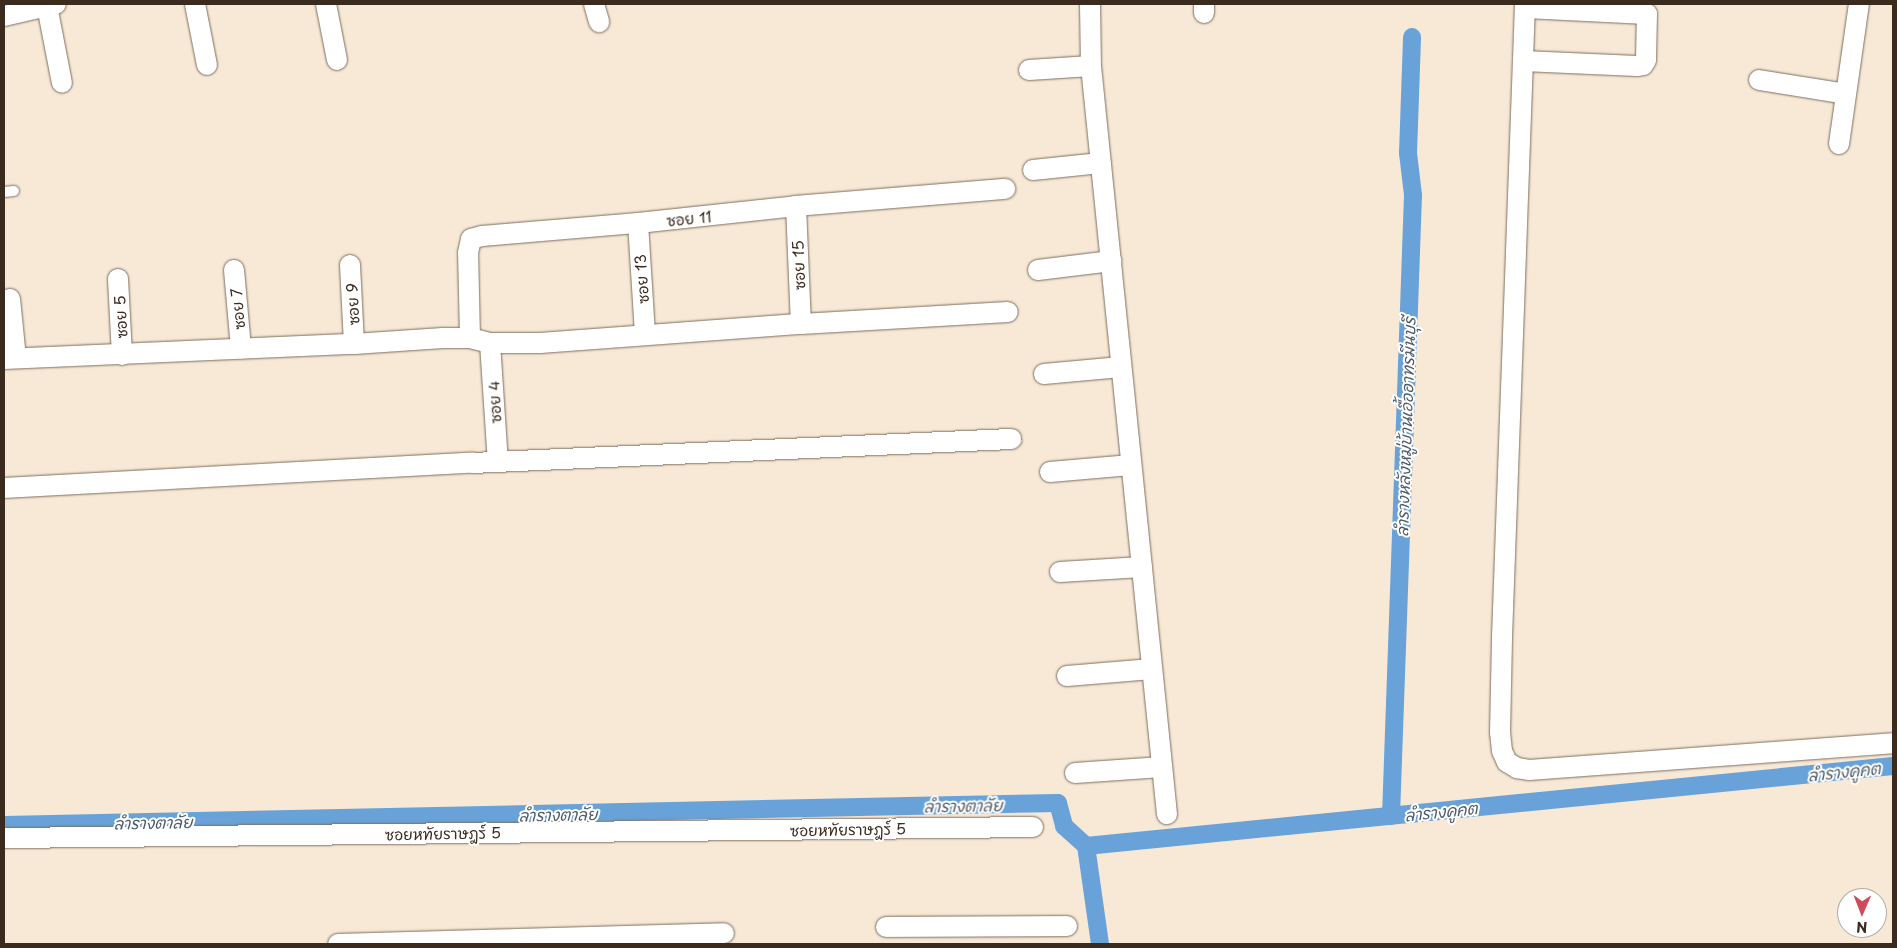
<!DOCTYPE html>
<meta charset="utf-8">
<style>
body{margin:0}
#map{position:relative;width:1897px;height:948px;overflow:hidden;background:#f8e9d7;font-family:"Playpen Sans","Playpen Sans Thai",sans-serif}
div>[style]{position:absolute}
.canal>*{height:18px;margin:-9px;padding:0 9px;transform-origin:9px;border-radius:9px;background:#68a2d8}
.roads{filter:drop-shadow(0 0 1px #7d6d5f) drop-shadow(0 0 1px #7d6d5f)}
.service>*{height:10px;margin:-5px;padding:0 5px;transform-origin:5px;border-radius:5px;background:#fff}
.minor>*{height:20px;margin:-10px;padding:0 10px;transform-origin:10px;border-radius:10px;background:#fff}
span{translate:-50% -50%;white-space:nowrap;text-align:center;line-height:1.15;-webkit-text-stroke:4px #fff;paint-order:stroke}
.street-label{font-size:15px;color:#3b2a1e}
.water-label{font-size:16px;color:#4d5a68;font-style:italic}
.frame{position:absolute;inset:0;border:5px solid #3b2a1e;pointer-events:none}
.north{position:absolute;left:1837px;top:888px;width:50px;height:50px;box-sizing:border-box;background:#fff;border:1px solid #b1aaa5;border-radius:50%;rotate:181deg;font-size:14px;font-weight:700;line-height:20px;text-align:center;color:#3b2a1e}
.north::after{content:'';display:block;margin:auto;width:18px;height:22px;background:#d1495b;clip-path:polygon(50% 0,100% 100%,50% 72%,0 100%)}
</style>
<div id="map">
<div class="canal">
<i style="left:1391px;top:816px;width:621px;rotate:-87.97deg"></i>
<i style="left:1413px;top:195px;width:42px;rotate:-96.8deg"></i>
<i style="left:1408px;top:153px;width:116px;rotate:-88deg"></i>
<i style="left:4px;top:825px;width:1054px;rotate:-1.2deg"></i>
<i style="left:1058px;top:803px;width:24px;rotate:75deg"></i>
<i style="left:1064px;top:826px;width:30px;rotate:42deg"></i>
<i style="left:1100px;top:944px;width:99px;rotate:-98.1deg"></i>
<i style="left:1086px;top:846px;width:811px;rotate:-5.66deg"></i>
</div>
<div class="roads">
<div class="service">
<i style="left:4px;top:192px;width:10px;rotate:-6deg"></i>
</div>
<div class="minor">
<i style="left:195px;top:4px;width:62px;rotate:78.9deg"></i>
<i style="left:326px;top:4px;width:57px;rotate:78.9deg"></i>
<i style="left:594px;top:4px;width:19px;rotate:74deg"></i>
<i style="left:1090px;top:4px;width:62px;rotate:89.1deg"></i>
<i style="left:1091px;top:66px;width:752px;rotate:84.2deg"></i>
<i style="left:1525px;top:4px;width:634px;rotate:92.08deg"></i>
<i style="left:1502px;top:638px;width:94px;rotate:91.2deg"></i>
<i style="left:1500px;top:732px;width:19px;rotate:84deg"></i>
<i style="left:1502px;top:751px;width:12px;rotate:66deg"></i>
<i style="left:1507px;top:762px;width:12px;rotate:31deg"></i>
<i style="left:1517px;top:768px;width:12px;rotate:9deg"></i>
<i style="left:1529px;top:770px;width:365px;rotate:-4.2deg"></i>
<i style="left:47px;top:6px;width:78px;rotate:79deg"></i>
<i style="left:1204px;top:13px;width:9px;rotate:-90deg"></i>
<i style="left:4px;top:16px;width:53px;rotate:-13deg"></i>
<i style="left:1523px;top:61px;width:114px;rotate:2.5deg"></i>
<i style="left:1637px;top:66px;width:6px;rotate:-9deg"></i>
<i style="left:1643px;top:65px;width:6px;rotate:-59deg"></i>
<i style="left:1646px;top:60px;width:46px;rotate:-88.8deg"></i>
<i style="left:1647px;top:14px;width:122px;rotate:-177.2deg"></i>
<i style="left:1029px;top:70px;width:62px;rotate:-3.7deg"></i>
<i style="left:1759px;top:80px;width:88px;rotate:9.1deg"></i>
<i style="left:1839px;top:144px;width:141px;rotate:-81.9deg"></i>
<i style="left:1033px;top:170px;width:68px;rotate:-5.9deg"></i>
<i style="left:796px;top:206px;width:118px;rotate:87.6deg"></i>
<i style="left:638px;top:223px;width:111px;rotate:86.4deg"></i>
<i style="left:350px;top:265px;width:79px;rotate:87.1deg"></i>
<i style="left:234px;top:270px;width:79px;rotate:84.9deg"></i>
<i style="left:1038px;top:270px;width:74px;rotate:-7deg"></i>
<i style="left:118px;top:279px;width:76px;rotate:87deg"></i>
<i style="left:10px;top:299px;width:59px;rotate:84.2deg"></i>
<i style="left:470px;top:338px;width:85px;rotate:-91.3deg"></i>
<i style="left:468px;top:253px;width:14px;rotate:-78deg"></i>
<i style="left:471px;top:239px;width:11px;rotate:-15deg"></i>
<i style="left:482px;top:236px;width:157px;rotate:-4.8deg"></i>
<i style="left:638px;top:223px;width:159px;rotate:-6.1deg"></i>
<i style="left:796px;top:206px;width:210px;rotate:-4.7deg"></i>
<i style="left:490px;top:343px;width:119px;rotate:86.2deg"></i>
<i style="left:4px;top:359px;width:350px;rotate:-2.5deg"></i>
<i style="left:354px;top:344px;width:89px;rotate:-3.9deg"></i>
<i style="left:443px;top:338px;width:27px"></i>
<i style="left:470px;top:338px;width:21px;rotate:14deg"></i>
<i style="left:490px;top:343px;width:50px"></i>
<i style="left:540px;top:343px;width:262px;rotate:-4.2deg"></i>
<i style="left:801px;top:324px;width:207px;rotate:-3.3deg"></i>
<i style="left:1044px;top:374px;width:77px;rotate:-5.2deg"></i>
<i style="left:1050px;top:472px;width:81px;rotate:-4.9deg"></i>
<i style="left:4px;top:488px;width:469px;rotate:-3.1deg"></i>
<i style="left:472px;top:463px;width:540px;rotate:-2.55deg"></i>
<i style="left:1060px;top:572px;width:82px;rotate:-3.5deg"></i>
<i style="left:1067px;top:676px;width:85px;rotate:-4.7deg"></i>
<i style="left:1075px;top:773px;width:87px;rotate:-3.9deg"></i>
<i style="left:4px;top:838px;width:1029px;rotate:-0.61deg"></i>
<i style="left:886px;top:927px;width:181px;rotate:-0.3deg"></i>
<i style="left:338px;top:944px;width:386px;rotate:-1.6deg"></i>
</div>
</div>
<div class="street-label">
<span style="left:689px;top:218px;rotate:-6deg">ซอย 11</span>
<span style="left:798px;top:265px;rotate:-92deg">ซอย 15</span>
<span style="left:641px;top:279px;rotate:-94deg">ซอย 13</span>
<span style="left:352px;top:304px;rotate:-93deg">ซอย 9</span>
<span style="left:237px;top:309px;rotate:-95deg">ซอย 7</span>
<span style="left:120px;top:317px;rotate:-93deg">ซอย 5</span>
<span style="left:494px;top:402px;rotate:-93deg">ซอย 4</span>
<span style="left:848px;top:829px;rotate:-1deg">ซอยหทัยราษฎร์ 5</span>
<span style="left:443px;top:833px;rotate:-1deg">ซอยหทัยราษฎร์ 5</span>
</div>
<div class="water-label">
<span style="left:1405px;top:427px;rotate:-88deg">ลำรางหลังหมู่บ้านเอื้ออาทรมีนบุรี</span>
<span style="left:1844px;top:771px;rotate:-6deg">ลำรางคูคต</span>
<span style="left:963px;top:805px;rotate:-1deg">ลำรางตาลัย</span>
<span style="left:1441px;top:811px;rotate:-6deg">ลำรางคูคต</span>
<span style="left:558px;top:814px;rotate:-1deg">ลำรางตาลัย</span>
<span style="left:153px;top:822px;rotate:-1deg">ลำรางตาลัย</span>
</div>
<div class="frame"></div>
<div class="north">N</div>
</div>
